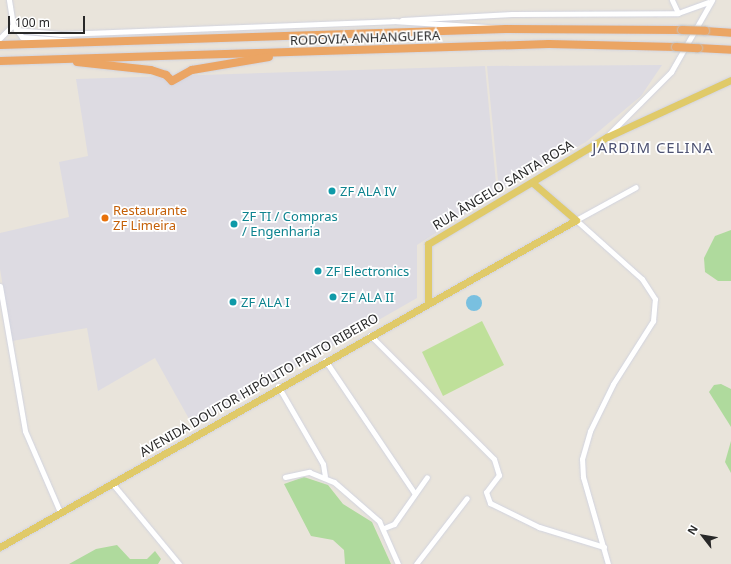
<!DOCTYPE html>
<meta charset="utf-8">
<style>
body{margin:0}
#map{position:relative;width:731px;height:564px;overflow:hidden;background:#e9e4db;font-family:"Noto Sans",sans-serif}
div>[style]{position:absolute}
.industrial>*{inset:0;background:#dddbe2}
.green>*{inset:0;background:#afda9d}
.pitch>*{inset:0;background:#bfe09a}
.water>*{inset:0;background:#79c0e0}
.round{border-radius:50%}
.roads{filter:drop-shadow(0 0 1px #d1d3df) drop-shadow(0 0 1px #d1d3df)}
.minor>*{height:5px;margin:-2.5px;padding:0 2.5px;transform-origin:2.5px;border-radius:2.5px;background:#fff}
.major>*{height:7px;margin:-3.5px;padding:0 3.5px;transform-origin:3.5px;border-radius:3.5px;background:#e0ca69}
.highway>*{height:8px;margin:-4px;padding:0 4px;transform-origin:4px;border-radius:4px;background:#eba564}
.bridges{filter:drop-shadow(0 0 1px #c3c3c3) drop-shadow(0 0 1px #c3c3c3)}
.highway-bridge>*{height:8px;margin:-4px;padding:0 4px;transform-origin:4px;border-radius:4px;background:#eba564}
.dots>*{width:11px;height:11px;translate:-50% -50%;box-sizing:border-box;border:2px solid #fff;border-radius:50%}
span{translate:-50% -50%;white-space:nowrap;text-align:center;line-height:1.15;-webkit-text-stroke:3.5px #fff;paint-order:stroke}
.street-label{font-size:13px;color:#282828}
.culture-label{font-size:13px;color:#0d838f}
.left{translate:0 -50%;text-align:left}
.food-label{font-size:13px;color:#c56008}
.quarter-label{font-size:15px;color:#4e5373;letter-spacing:1px}
.north{position:absolute;left:683px;top:516px;width:40px;height:40px;-webkit-text-stroke:3px #fff;paint-order:stroke;rotate:301deg;font-size:11px;font-weight:700;line-height:16px;text-align:center;color:#282828}
.north::after{content:'';display:block;margin:auto;width:14px;height:18px;background:#282828;clip-path:polygon(50% 0,100% 100%,50% 72%,0 100%)}
.scale{position:absolute;left:8px;top:16px;width:77px;height:18px;box-sizing:border-box;border:2px solid #282828;border-top:0;padding-left:5px;font-size:12px;line-height:14px;white-space:nowrap;color:#282828;-webkit-text-stroke:3px #fff;paint-order:stroke}
</style>
<div id="map">
<div class="industrial">
<i style="clip-path:polygon(662px 65px,641px 96px,586px 142px,499px 191px,487px 66px)"></i>
<i style="clip-path:polygon(485px 66px,497px 194px,417px 245px,417px 298px,193px 426px,155px 358px,98px 391px,87px 328px,12px 341px,0 269px,0 233px,69px 217px,59px 162px,88px 156px,76px 79px)"></i>
</div>
<div class="green">
<i style="clip-path:polygon(731px 230px,731px 281px,718px 281px,705px 272px,704px 258px,715px 236px)"></i>
<i style="clip-path:polygon(721px 384px,731px 389px,731px 427px,709px 392px,714px 385px)"></i>
<i style="clip-path:polygon(731px 441px,731px 473px,725px 462px)"></i>
<i style="clip-path:polygon(304px 477px,328px 485px,343px 504px,372px 522px,391px 564px,345px 564px,344px 550px,333px 540px,311px 536px,284px 484px)"></i>
<i style="clip-path:polygon(117px 545px,130px 559px,147px 559px,155px 551px,161px 559px,158px 564px,69px 564px,96px 549px)"></i>
</div>
<div class="pitch">
<i style="clip-path:polygon(482px 321px,504px 365px,443px 396px,422px 352px)"></i>
</div>
<div class="water">
<i class="round" style="left:466px;top:295px;width:16px;height:16px"></i>
</div>
<div class="roads">
<div class="minor">
<i style="left:9px;top:0;width:25px;rotate:81deg"></i>
<i style="left:13px;top:25px;width:15px;rotate:53deg"></i>
<i style="left:22px;top:37px;width:53px;rotate:4.3deg"></i>
<i style="left:672px;top:0;width:14px;rotate:65deg"></i>
<i style="left:402px;top:20px;width:110px;rotate:-3.1deg"></i>
<i style="left:512px;top:14px;width:166px;rotate:-0.3deg"></i>
<i style="left:678px;top:13px;width:32px;rotate:-20deg"></i>
<i style="left:16px;top:30px;width:45px;rotate:5.1deg"></i>
<i style="left:61px;top:34px;width:332px;rotate:-2.2deg"></i>
<i style="left:393px;top:21px;width:110px;rotate:3.6deg"></i>
<i style="left:0;top:38px;width:18px;rotate:-45deg"></i>
<i style="left:609px;top:134px;width:88px;rotate:-45deg"></i>
<i style="left:671px;top:72px;width:83px;rotate:-60.3deg"></i>
<i style="left:0;top:286px;width:147px;rotate:80.2deg"></i>
<i style="left:25px;top:431px;width:88px;rotate:66.6deg"></i>
<i style="left:370px;top:335px;width:175px;rotate:45deg"></i>
<i style="left:494px;top:459px;width:17px;rotate:73deg"></i>
<i style="left:499px;top:475px;width:21px;rotate:127deg"></i>
<i style="left:486px;top:492px;width:12px;rotate:70deg"></i>
<i style="left:490px;top:503px;width:55px;rotate:26.1deg"></i>
<i style="left:539px;top:527px;width:68px;rotate:17.1deg"></i>
<i style="left:325px;top:360px;width:161px;rotate:56.1deg"></i>
<i style="left:278px;top:386px;width:90px;rotate:60deg"></i>
<i style="left:323px;top:464px;width:12px;rotate:81deg"></i>
<i style="left:285px;top:477px;width:25px;rotate:-12deg"></i>
<i style="left:309px;top:472px;width:27px;rotate:22deg"></i>
<i style="left:334px;top:482px;width:60px;rotate:40.9deg"></i>
<i style="left:379px;top:521px;width:47px;rotate:66.2deg"></i>
<i style="left:112px;top:483px;width:105px;rotate:50.4deg"></i>
<i style="left:384px;top:528px;width:11px;rotate:-22deg"></i>
<i style="left:394px;top:524px;width:57px;rotate:-54.9deg"></i>
<i style="left:416px;top:564px;width:83px;rotate:-52.3deg"></i>
<i style="left:608px;top:564px;width:91px;rotate:-106deg"></i>
<i style="left:583px;top:477px;width:18px;rotate:-93deg"></i>
<i style="left:582px;top:459px;width:29px;rotate:-74deg"></i>
<i style="left:590px;top:431px;width:52px;rotate:-63.9deg"></i>
<i style="left:613px;top:384px;width:75px;rotate:-57.6deg"></i>
<i style="left:653px;top:321px;width:22px;rotate:-85deg"></i>
<i style="left:655px;top:299px;width:24px;rotate:-123deg"></i>
<i style="left:642px;top:279px;width:89px;rotate:-138.2deg"></i>
<i style="left:576px;top:220px;width:68px;rotate:-28.8deg"></i>
</div>
<div class="major">
<i style="left:428px;top:303px;width:59px;rotate:-90deg"></i>
<i style="left:428px;top:244px;width:209px;rotate:-30.9deg"></i>
<i style="left:607px;top:137px;width:136px;rotate:-24.7deg"></i>
<i style="left:0;top:547px;width:662px;rotate:-29.58deg"></i>
<i style="left:576px;top:220px;width:57px;rotate:-139.3deg"></i>
</div>
<div class="highway">
<i style="left:705px;top:31px;width:26px;rotate:4deg"></i>
<i style="left:0;top:45px;width:506px;rotate:-1.81deg"></i>
<i style="left:506px;top:29px;width:176px;rotate:0.3deg"></i>
<i style="left:698px;top:48px;width:33px;rotate:3deg"></i>
<i style="left:0;top:61px;width:549px;rotate:-1.77deg"></i>
<i style="left:549px;top:44px;width:127px;rotate:1.4deg"></i>
<i style="left:77px;top:62px;width:74px;rotate:6.2deg"></i>
<i style="left:151px;top:70px;width:16px;rotate:18deg"></i>
<i style="left:166px;top:75px;width:8px;rotate:45deg"></i>
<i style="left:172px;top:81px;width:23px;rotate:-29deg"></i>
<i style="left:192px;top:70px;width:78px;rotate:-9.6deg"></i>
</div>
</div>
<div class="bridges">
<div class="highway-bridge">
<i style="left:682px;top:30px;width:23px;rotate:2deg"></i>
<i style="left:676px;top:47px;width:22px;rotate:3deg"></i>
</div>
</div>
<div class="dots">
<i style="left:332px;top:191px;background:#0f9aa8"></i>
<i style="left:105px;top:218px;background:#e8710a"></i>
<i style="left:234px;top:224px;background:#0f9aa8"></i>
<i style="left:318px;top:271px;background:#0f9aa8"></i>
<i style="left:333px;top:297px;background:#0f9aa8"></i>
<i style="left:233px;top:302px;background:#0f9aa8"></i>
</div>
<div class="street-label">
<span style="left:365px;top:38px;rotate:-2deg">RODOVIA ANHANGUERA</span>
<span style="left:503px;top:185px;rotate:-31deg">RUA ÂNGELO SANTA ROSA</span>
<span style="left:259px;top:385px;rotate:-30deg">AVENIDA DOUTOR HIPÓLITO PINTO RIBEIRO</span>
</div>
<div class="culture-label">
<span class="left" style="left:340px;top:191px">ZF ALA IV</span>
<span class="left" style="left:242px;top:224px">ZF TI / Compras<br>/ Engenharia</span>
<span class="left" style="left:326px;top:271px">ZF Electronics</span>
<span class="left" style="left:341px;top:297px">ZF ALA II</span>
<span class="left" style="left:241px;top:302px">ZF ALA I</span>
</div>
<div class="food-label">
<span class="left" style="left:113px;top:218px">Restaurante<br>ZF Limeira</span>
</div>
<div class="quarter-label">
<span style="left:653px;top:148px">JARDIM CELINA</span>
</div>
<div class="north">N</div>
<div class="scale">100 m</div>
</div>
